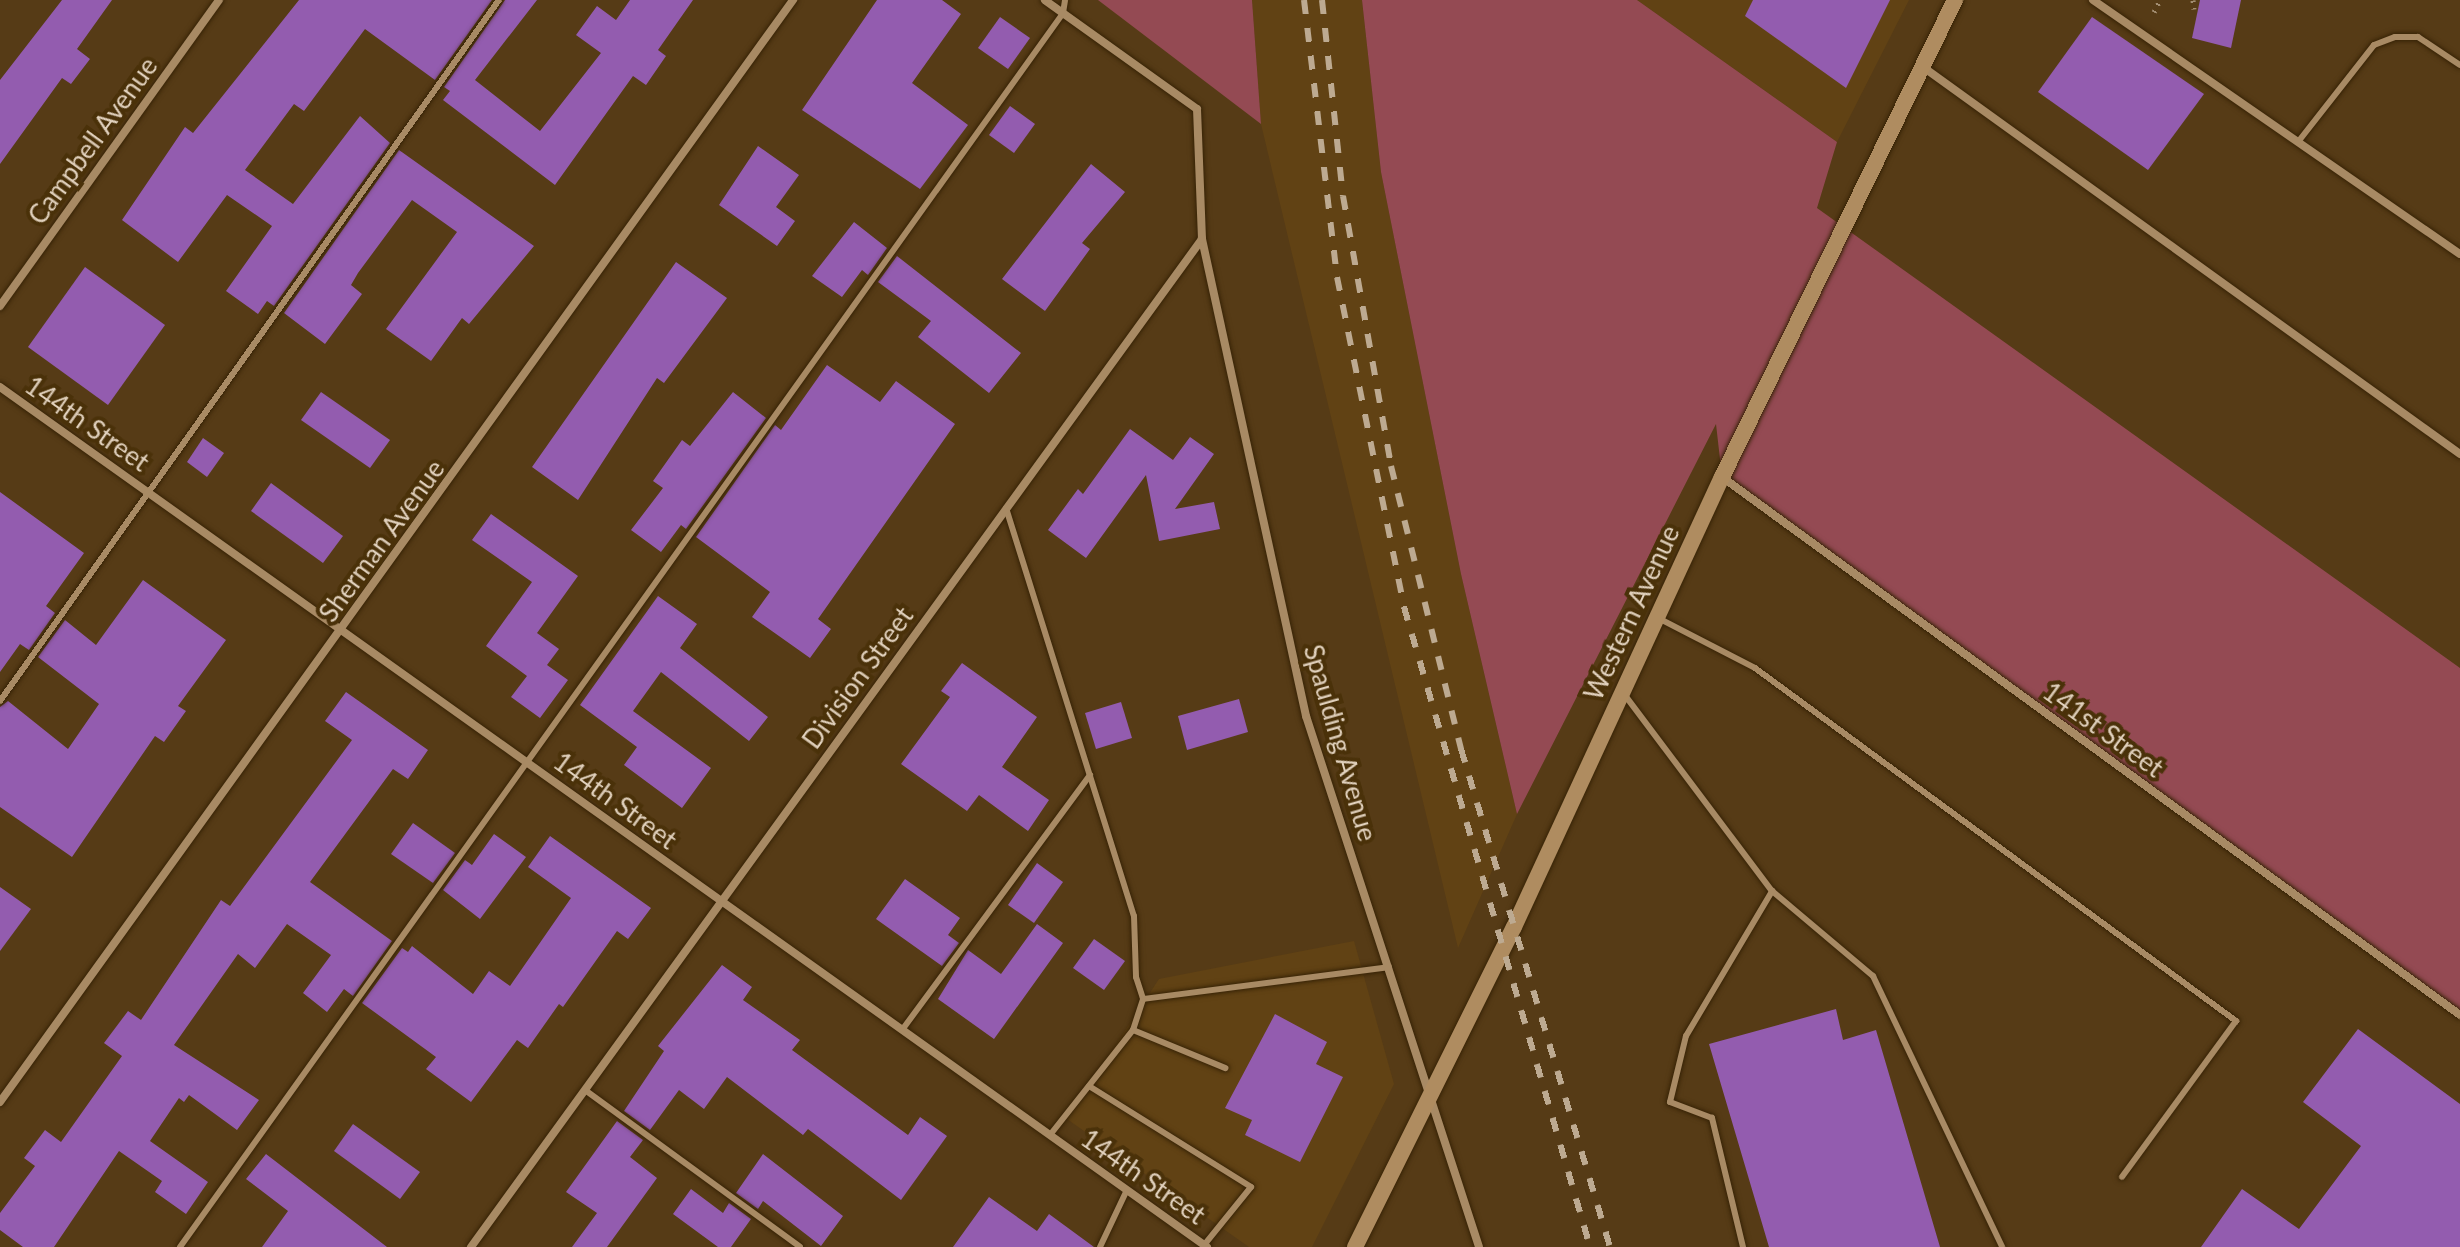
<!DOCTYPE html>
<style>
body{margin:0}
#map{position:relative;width:2460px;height:1247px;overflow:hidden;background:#563b16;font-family:Lato,sans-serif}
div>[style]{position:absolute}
.built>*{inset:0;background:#614214}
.green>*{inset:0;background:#944a53}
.building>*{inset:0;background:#935caf}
.path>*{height:5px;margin-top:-2.5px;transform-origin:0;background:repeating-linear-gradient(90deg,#a28d71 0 2px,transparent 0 8px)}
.roads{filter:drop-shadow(0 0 2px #372306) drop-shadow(0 0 2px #372306)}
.service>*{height:6px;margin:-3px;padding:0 3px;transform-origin:3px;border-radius:3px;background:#a88a64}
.minor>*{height:8px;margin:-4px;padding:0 4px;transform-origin:4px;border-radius:4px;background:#a88a64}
.secondary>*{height:16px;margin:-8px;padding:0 8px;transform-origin:8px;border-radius:8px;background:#af8c60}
.rail>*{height:6px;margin-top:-3px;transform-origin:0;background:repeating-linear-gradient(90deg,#bdaa91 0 14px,transparent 0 28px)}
span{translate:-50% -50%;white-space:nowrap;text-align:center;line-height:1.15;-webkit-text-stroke:8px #4a3109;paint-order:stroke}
.street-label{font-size:26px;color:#e1d1bd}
</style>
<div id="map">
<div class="built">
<i style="clip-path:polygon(1252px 0,1362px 0,1381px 172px,1461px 574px,1517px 814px,1458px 948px,1261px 124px)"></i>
<i style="clip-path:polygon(1637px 0,1909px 0,1837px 142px)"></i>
<i style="clip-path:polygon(1354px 941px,1394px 1084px,1312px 1247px,1249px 1247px,1067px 1119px,1159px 979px)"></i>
</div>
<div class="green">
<i style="clip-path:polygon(1098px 0,1252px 0,1261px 124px)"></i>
<i style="clip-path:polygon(1362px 0,1637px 0,1837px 142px,1817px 208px,2460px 668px,2460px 1015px,1722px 477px,1716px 424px,1517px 814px,1461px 574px,1381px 172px)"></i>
</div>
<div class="building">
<i style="clip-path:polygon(62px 0,112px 0,77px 49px,90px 59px,71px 84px,62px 78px,0 164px,0 80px)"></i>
<i style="clip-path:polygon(299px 0,492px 0,435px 80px,365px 29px,304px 111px,294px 104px,245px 170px,293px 204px,360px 116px,390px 143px,274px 306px,267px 301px,258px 314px,226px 291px,272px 226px,227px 195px,178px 262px,122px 220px,185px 127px,193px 133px)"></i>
<i style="clip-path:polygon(505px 0,537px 0,475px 80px,540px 131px,601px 53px,576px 35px,597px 6px,616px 20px,630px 0,693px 0,658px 50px,666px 56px,646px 85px,633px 76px,555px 185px,443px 100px,450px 91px,444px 87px)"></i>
<i style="clip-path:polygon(877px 0,942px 0,961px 14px,912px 83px,968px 125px,920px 189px,802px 110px)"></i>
<i style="clip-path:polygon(1753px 0,1890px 0,1846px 88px,1745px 16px)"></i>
<i style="clip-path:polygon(2200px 0,2241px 0,2231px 48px,2192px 38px)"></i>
<i style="clip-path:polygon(1000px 17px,1030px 38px,1008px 69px,978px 48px)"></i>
<i style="clip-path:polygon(2092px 17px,2204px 94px,2148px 170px,2038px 92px)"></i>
<i style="clip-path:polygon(1010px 106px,1035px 124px,1014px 153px,989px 135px)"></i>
<i style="clip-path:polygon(758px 146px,799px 175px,776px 207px,795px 221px,777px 246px,719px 205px)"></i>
<i style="clip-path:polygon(399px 150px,534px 246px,469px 324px,462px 318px,431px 361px,386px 329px,457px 232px,412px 200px,358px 273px,351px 285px,362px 294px,325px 344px,284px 313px)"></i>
<i style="clip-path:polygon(1091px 164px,1125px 192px,1082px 243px,1090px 249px,1045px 311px,1002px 279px)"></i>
<i style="clip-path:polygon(854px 222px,887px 248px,868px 275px,862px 270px,842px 297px,812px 276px)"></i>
<i style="clip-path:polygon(897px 256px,1021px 353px,989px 393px,918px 337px,931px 321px,878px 282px)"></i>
<i style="clip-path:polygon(676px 262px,727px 298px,664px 383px,657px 378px,578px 500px,532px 467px)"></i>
<i style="clip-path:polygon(85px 267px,165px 325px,108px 405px,28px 347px)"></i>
<i style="clip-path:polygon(827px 365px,880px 402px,896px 381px,955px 424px,818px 619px,831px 629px,810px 658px,752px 617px,770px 592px,696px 537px,775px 425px,781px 430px)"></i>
<i style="clip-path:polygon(321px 392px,390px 440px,370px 468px,301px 420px)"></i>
<i style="clip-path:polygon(733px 392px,766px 418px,686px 529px,681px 525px,661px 552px,631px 530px,663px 488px,653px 481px,682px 440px,690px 446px)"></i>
<i style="clip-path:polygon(1130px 429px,1173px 460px,1190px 437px,1214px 454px,1175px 509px,1214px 502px,1220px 529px,1159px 541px,1146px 475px,1086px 558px,1048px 530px,1078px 489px,1083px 494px)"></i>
<i style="clip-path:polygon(203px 438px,224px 453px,207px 477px,187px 462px)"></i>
<i style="clip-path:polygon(271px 483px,343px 536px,323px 563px,251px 511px)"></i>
<i style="clip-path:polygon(0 492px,84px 553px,46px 606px,55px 613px,29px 650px,20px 644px,0 672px)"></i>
<i style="clip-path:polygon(491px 514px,578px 576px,537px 633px,559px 649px,547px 665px,568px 680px,540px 718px,511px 697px,527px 676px,486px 646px,532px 582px,472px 540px)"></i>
<i style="clip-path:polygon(143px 580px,226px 640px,178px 706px,186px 711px,164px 742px,155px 736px,72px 857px,0 807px,0 707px,8px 701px,68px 749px,99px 704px,38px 657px,65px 620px,96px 645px)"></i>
<i style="clip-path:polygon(658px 596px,697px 624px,680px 648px,768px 717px,749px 741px,661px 672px,633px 711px,711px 768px,682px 808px,624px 765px,637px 747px,580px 705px)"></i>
<i style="clip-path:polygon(962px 663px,1037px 717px,1002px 767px,1049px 800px,1028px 831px,979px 795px,967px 811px,901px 764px,950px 697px,941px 691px)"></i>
<i style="clip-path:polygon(346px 692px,428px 750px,408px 779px,393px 769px,310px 882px,392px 941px,353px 996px,344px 989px,327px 1012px,303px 993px,331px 955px,287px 924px,255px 968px,238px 954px,174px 1045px,259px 1100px,237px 1130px,189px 1095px,184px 1102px,179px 1098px,150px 1141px,208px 1182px,186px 1214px,155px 1192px,162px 1181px,119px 1151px,54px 1247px,23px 1247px,0 1230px,0 1213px,35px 1166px,24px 1158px,45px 1130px,61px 1142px,122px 1056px,104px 1043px,128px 1011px,141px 1020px,221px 900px,230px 906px,352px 740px,325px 721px)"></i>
<i style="clip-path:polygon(1239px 699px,1248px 732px,1187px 750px,1178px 716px)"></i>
<i style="clip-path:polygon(1121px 702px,1132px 738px,1096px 749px,1085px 713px)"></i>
<i style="clip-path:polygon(413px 823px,455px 853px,433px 883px,391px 854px)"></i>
<i style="clip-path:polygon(494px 834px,526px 857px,480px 919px,443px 890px,465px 860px,472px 865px)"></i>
<i style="clip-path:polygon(550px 836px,651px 908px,628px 939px,617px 931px,563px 1007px,559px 1004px,528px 1048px,517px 1040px,471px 1102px,426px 1069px,436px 1057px,362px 1003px,402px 948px,408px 952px,412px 946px,473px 994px,489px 971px,510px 986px,571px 898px,528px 867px)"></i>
<i style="clip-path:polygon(1037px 863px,1063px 882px,1034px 923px,1008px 905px)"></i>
<i style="clip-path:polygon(905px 879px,960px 918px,948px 935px,959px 943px,942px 966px,876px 919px)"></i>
<i style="clip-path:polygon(0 887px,31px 909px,0 951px)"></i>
<i style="clip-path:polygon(1037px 924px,1063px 943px,994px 1039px,938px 999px,968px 950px,1001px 974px)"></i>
<i style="clip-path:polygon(1094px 939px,1125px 961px,1104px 990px,1073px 968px)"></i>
<i style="clip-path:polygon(722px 965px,752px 987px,743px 1000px,800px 1040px,792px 1050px,908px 1135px,920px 1117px,947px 1136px,901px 1200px,808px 1129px,803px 1135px,727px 1077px,704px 1109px,679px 1090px,650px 1130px,624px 1111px,664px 1051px,658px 1046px)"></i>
<i style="clip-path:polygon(1836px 1009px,1843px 1040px,1876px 1030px,1940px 1247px,1769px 1247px,1709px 1044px)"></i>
<i style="clip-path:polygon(1275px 1014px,1327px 1042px,1316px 1064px,1343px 1077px,1300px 1162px,1245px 1135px,1252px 1120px,1225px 1108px)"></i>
<i style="clip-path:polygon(2358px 1029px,2460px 1104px,2460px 1247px,2201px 1247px,2242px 1189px,2299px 1229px,2361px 1146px,2303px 1102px)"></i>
<i style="clip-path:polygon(617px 1121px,643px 1140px,630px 1157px,657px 1178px,607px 1247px,572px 1247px,597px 1213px,566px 1192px)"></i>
<i style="clip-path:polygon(353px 1124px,420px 1172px,400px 1199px,334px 1151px)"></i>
<i style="clip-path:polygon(266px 1154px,387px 1247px,262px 1247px,288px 1211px,246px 1179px)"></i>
<i style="clip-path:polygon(763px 1154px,843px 1216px,821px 1246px,763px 1201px,758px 1209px,736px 1193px)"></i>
<i style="clip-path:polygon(691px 1189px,723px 1213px,729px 1203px,751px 1219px,731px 1247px,718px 1247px,673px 1214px)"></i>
<i style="clip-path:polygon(989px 1197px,1037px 1231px,1049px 1214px,1094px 1247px,953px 1247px)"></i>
</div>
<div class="path">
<i style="left:2193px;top:0;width:9px;rotate:84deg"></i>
<i style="left:2154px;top:12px;width:13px;rotate:-63deg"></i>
</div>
<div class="roads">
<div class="service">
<i style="left:2298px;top:142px;width:123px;rotate:-51.9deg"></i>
<i style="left:2374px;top:45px;width:22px;rotate:-21deg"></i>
<i style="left:2395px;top:37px;width:23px"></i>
<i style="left:2418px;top:37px;width:50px;rotate:33.7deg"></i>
<i style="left:1006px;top:508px;width:428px;rotate:72.6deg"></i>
<i style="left:1134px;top:916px;width:61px;rotate:88.1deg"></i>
<i style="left:1136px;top:977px;width:23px;rotate:72deg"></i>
<i style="left:1660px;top:619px;width:107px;rotate:27.3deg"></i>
<i style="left:1755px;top:668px;width:597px;rotate:36.27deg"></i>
<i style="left:2236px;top:1021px;width:193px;rotate:126.2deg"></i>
<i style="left:1624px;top:694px;width:246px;rotate:53.1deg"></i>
<i style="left:1772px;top:891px;width:132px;rotate:40.1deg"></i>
<i style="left:1873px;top:976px;width:300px;rotate:64.5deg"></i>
<i style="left:0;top:701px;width:860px;rotate:-54.56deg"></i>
<i style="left:902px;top:1030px;width:317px;rotate:-53.6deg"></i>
<i style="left:1133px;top:1030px;width:100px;rotate:22.4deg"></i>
<i style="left:1089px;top:1086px;width:191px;rotate:31.9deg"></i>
<i style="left:1251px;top:1187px;width:75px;rotate:129deg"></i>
<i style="left:585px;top:1090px;width:266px;rotate:36.1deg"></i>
<i style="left:1050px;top:1135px;width:134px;rotate:-51.7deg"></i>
<i style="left:1133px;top:1030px;width:33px;rotate:-72deg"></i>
<i style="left:1143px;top:999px;width:248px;rotate:-7.4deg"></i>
<i style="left:180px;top:1247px;width:1517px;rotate:-54.41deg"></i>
<i style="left:1063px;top:13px;width:13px;rotate:-81deg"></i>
<i style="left:1100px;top:1247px;width:63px;rotate:-64.7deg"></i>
<i style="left:1743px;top:1247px;width:133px;rotate:-103.5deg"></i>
<i style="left:1712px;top:1118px;width:45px;rotate:-159.1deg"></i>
<i style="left:1670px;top:1102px;width:68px;rotate:-76.4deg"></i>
<i style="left:1686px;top:1036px;width:169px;rotate:-59.3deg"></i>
</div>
<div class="minor">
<i style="left:2093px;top:0;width:446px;rotate:34.7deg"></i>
<i style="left:1923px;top:67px;width:662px;rotate:35.78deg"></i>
<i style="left:1202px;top:239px;width:488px;rotate:77.7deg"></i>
<i style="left:1306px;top:716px;width:558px;rotate:71.95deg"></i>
<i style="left:0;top:306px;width:376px;rotate:-54.4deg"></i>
<i style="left:0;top:387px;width:1482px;rotate:35.47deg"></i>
<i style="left:1722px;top:477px;width:913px;rotate:36.09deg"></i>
<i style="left:0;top:1102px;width:1358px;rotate:-54.26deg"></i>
<i style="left:471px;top:1247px;width:1245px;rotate:-54.05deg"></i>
<i style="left:1202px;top:239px;width:130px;rotate:-92.2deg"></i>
<i style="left:1197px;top:109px;width:187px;rotate:-144.4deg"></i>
</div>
<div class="secondary">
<i style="left:1355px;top:1247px;width:357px;rotate:-63.6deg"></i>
<i style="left:1514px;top:927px;width:496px;rotate:-65.2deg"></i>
<i style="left:1722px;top:477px;width:531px;rotate:-63.97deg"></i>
</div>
</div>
<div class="rail">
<i style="left:1304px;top:0;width:279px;rotate:83.2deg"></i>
<i style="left:1337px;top:277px;width:337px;rotate:78.5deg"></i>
<i style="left:1404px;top:607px;width:666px;rotate:73.79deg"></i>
<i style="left:1322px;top:0;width:197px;rotate:83.9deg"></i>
<i style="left:1343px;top:196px;width:274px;rotate:79.9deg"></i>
<i style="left:1391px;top:466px;width:292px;rotate:76.1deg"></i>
<i style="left:1461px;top:749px;width:520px;rotate:73.34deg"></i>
</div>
<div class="street-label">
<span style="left:93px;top:141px;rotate:-54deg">Campbell Avenue</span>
<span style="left:87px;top:424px;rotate:35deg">144th Street</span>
<span style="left:382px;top:541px;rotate:-54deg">Sherman Avenue</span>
<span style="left:1632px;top:613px;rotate:-65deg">Western Avenue</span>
<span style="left:858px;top:678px;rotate:-54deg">Division Street</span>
<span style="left:2103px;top:730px;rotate:36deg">141st Street</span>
<span style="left:1340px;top:743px;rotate:74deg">Spaulding Avenue</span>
<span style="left:615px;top:801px;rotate:36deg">144th Street</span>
<span style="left:1143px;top:1177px;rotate:35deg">144th Street</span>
</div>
</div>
